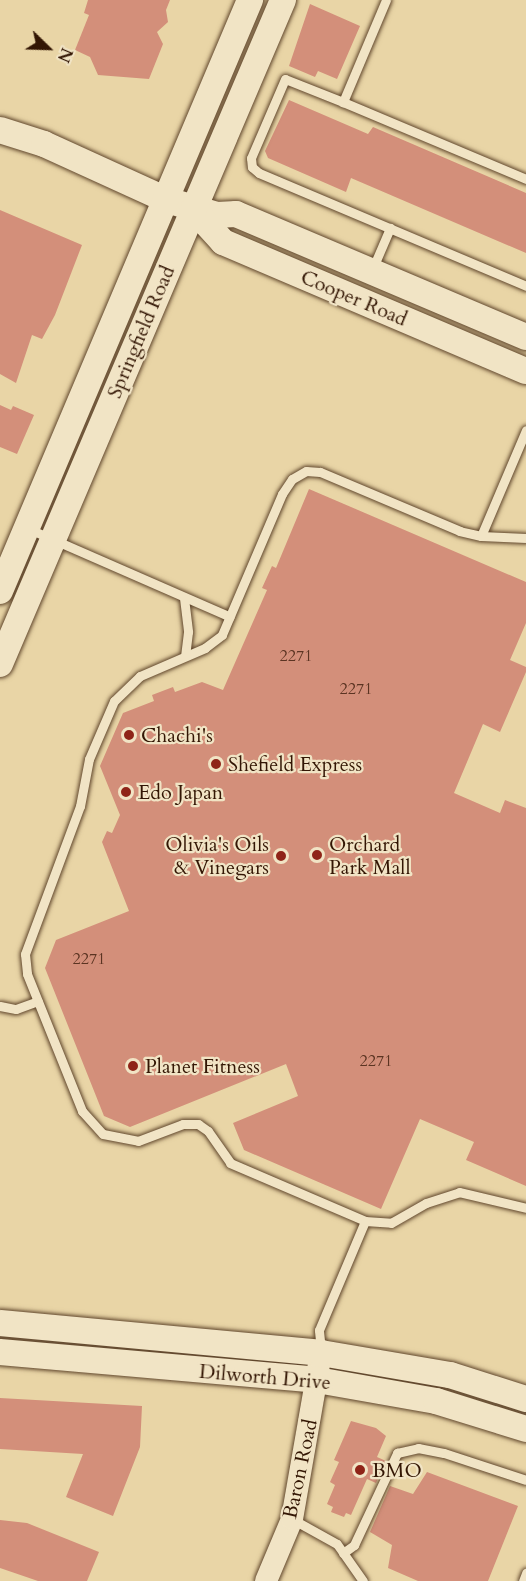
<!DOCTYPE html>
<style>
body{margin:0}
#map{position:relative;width:526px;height:1581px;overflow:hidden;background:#e9d5a6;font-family:Cardo,serif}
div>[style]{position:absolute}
.building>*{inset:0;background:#d38f7a}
.roads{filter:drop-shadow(0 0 2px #60462c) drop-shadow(0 0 2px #60462c)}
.service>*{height:9px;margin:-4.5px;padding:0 4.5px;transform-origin:4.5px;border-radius:4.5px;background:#f1e4c5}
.tertiary>*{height:22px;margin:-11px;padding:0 11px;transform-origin:11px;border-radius:11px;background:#f1e4c5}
.secondary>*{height:26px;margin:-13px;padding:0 13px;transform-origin:13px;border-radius:13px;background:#f1e4c5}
.dots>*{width:16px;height:16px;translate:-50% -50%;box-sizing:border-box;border:3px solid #f1e4c5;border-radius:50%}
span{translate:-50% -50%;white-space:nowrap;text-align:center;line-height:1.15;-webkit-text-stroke:4.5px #f1e4c5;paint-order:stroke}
.number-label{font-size:16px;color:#5b3422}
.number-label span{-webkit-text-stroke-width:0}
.street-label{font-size:20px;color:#331604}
.poi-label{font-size:20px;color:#331604}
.left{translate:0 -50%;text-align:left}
.right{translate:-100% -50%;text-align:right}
.north{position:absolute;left:18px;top:18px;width:60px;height:60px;-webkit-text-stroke:4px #f1e4c5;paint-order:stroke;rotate:113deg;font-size:16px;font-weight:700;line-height:24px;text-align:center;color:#331604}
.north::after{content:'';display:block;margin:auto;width:21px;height:27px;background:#331604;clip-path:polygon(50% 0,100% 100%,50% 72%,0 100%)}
</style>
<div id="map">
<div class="building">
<i style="clip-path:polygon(88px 0,170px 0,166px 10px,168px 22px,157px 32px,163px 44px,149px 79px,98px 75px,90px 57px,75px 50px,89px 15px,84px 13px)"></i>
<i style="clip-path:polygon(310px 4px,360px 26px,337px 79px,318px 71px,315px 77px,289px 66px)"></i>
<i style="clip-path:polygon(289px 100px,368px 134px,373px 127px,526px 193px,526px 253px,351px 178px,346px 192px,268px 158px,265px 151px)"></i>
<i style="clip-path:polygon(0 210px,82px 245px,55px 315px,42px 339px,32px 335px,16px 383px,0 374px)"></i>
<i style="clip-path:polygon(0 405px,11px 410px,13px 406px,34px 415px,17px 454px,0 447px)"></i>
<i style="clip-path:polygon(309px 489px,526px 582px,526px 623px,510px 660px,526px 667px,526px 672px,500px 732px,483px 724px,454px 793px,500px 813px,505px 800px,526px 808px,526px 1186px,466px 1160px,474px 1142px,420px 1119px,381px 1209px,244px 1150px,233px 1123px,298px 1096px,286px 1064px,130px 1127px,104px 1116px,45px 968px,56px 940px,129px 911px,102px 842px,107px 831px,112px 833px,120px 815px,100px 766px,123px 713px,154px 701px,152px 695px,173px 687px,175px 692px,202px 682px,223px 690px,267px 590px,262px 588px,272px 566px,276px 568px)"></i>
<i style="clip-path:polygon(0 1398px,142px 1406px,140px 1447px,113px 1516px,66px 1497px,83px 1454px,0 1449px)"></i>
<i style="clip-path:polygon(351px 1421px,376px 1428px,386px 1436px,377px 1457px,386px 1461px,376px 1483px,367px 1479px,351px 1515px,346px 1513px,344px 1517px,331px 1512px,333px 1507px,327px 1504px,335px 1485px,330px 1482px,339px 1462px,334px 1460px)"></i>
<i style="clip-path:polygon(427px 1472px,518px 1506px,488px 1581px,418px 1581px,388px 1568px,392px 1545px,370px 1532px,390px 1486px,413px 1494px)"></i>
<i style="clip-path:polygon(0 1520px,27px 1523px,99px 1552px,87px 1581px,38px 1581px,0 1568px)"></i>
</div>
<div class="roads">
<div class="service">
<i style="left:386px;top:0;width:111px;rotate:112.9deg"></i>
<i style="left:343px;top:102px;width:199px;rotate:22.8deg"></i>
<i style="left:343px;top:102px;width:62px;rotate:-158.4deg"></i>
<i style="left:285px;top:79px;width:86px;rotate:113.3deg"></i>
<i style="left:251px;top:158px;width:9px;rotate:84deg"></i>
<i style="left:252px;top:167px;width:9px;rotate:41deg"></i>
<i style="left:259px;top:173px;width:290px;rotate:22.9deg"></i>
<i style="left:372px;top:270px;width:46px;rotate:-66.8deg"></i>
<i style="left:29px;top:529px;width:219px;rotate:23.6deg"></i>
<i style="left:481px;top:536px;width:115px;rotate:-67deg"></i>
<i style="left:526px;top:538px;width:45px;rotate:-177.5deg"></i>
<i style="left:481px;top:536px;width:22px;rotate:-167deg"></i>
<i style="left:460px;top:531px;width:152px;rotate:-157.1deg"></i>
<i style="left:320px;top:472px;width:14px;rotate:-176deg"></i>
<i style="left:306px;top:471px;width:16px;rotate:150deg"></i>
<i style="left:292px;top:479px;width:18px;rotate:124deg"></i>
<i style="left:282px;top:494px;width:153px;rotate:113.1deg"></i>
<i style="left:222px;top:635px;width:21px;rotate:143deg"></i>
<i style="left:205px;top:648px;width:71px;rotate:156.7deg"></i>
<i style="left:140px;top:676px;width:36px;rotate:136deg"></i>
<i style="left:114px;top:701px;width:63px;rotate:113.3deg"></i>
<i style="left:89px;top:759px;width:48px;rotate:100.8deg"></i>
<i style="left:80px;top:806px;width:158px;rotate:110.4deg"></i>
<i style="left:25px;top:954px;width:20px;rotate:84deg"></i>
<i style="left:27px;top:974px;width:148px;rotate:68.1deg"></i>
<i style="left:82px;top:1111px;width:31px;rotate:48deg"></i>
<i style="left:103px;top:1134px;width:36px;rotate:11deg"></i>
<i style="left:138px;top:1141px;width:48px;rotate:-20.7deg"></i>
<i style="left:183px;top:1124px;width:15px"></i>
<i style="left:198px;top:1124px;width:12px;rotate:35deg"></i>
<i style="left:208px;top:1131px;width:39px;rotate:55deg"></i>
<i style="left:230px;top:1163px;width:147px;rotate:23.2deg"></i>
<i style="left:365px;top:1221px;width:26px;rotate:4deg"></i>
<i style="left:391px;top:1223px;width:40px;rotate:-29.7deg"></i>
<i style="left:426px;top:1203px;width:35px;rotate:-18deg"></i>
<i style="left:459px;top:1192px;width:69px;rotate:13.4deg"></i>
<i style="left:184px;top:598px;width:34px;rotate:83deg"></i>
<i style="left:188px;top:632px;width:24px;rotate:97deg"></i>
<i style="left:0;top:1006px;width:16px;rotate:11deg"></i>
<i style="left:16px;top:1009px;width:23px;rotate:-20deg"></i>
<i style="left:321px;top:1350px;width:20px;rotate:-96deg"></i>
<i style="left:319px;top:1330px;width:118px;rotate:-67.1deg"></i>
<i style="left:292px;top:1519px;width:51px;rotate:29.1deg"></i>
<i style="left:337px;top:1544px;width:45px;rotate:54.9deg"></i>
<i style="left:343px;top:1553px;width:14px;rotate:-36deg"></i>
<i style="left:354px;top:1545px;width:102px;rotate:-64.9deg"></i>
<i style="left:397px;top:1453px;width:22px;rotate:-13deg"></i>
<i style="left:418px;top:1448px;width:26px;rotate:11deg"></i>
<i style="left:444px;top:1453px;width:86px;rotate:18.2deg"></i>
<i style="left:523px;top:1581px;width:9px;rotate:-69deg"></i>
</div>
<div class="tertiary">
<i style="left:266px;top:1581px;width:67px;rotate:-67.2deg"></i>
<i style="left:292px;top:1519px;width:169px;rotate:-80.1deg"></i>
</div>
<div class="secondary">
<i style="left:0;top:130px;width:46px;rotate:17.7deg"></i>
<i style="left:44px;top:144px;width:135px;rotate:24.5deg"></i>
<i style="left:167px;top:200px;width:52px;rotate:16.7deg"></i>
<i style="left:217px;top:215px;width:19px;rotate:-3deg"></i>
<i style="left:236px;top:214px;width:315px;rotate:23deg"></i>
<i style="left:193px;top:209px;width:45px;rotate:47.7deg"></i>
<i style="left:223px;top:242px;width:329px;rotate:23.1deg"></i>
<i style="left:0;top:591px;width:642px;rotate:-67.07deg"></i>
<i style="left:0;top:664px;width:722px;rotate:-66.92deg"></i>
<i style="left:0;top:1323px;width:322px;rotate:5.3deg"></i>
<i style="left:321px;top:1353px;width:131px;rotate:9.7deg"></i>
<i style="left:450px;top:1375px;width:80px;rotate:17.5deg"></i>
<i style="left:0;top:1352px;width:318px;rotate:5deg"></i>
<i style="left:317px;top:1380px;width:121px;rotate:10deg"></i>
<i style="left:436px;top:1401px;width:94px;rotate:17.3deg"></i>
</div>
</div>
<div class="dots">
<i style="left:129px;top:735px;background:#8f2418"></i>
<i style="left:216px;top:764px;background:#8f2418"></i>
<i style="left:126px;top:792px;background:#8f2418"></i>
<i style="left:317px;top:855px;background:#8f2418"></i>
<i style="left:281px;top:856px;background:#8f2418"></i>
<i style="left:133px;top:1066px;background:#8f2418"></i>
<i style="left:360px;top:1470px;background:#8f2418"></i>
</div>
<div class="number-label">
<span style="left:296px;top:656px">2271</span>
<span style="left:356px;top:689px">2271</span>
<span style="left:89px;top:959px">2271</span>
<span style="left:376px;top:1061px">2271</span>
</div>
<div class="street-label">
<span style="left:354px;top:298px;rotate:23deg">Cooper Road</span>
<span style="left:141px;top:332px;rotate:-67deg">Springfield Road</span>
<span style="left:265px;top:1377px;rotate:5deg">Dilworth Drive</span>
<span style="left:300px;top:1469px;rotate:-78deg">Baron Road</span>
</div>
<div class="poi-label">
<span class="left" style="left:141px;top:735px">Chachi's</span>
<span class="left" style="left:228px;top:764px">Shefield Express</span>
<span class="left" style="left:138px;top:792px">Edo Japan</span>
<span class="right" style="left:269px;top:856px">Olivia's Oils<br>&amp; Vinegars</span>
<span class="left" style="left:329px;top:856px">Orchard<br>Park Mall</span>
<span class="left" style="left:145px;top:1066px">Planet Fitness</span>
<span class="left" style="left:372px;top:1470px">BMO</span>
</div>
<div class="north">N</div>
</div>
